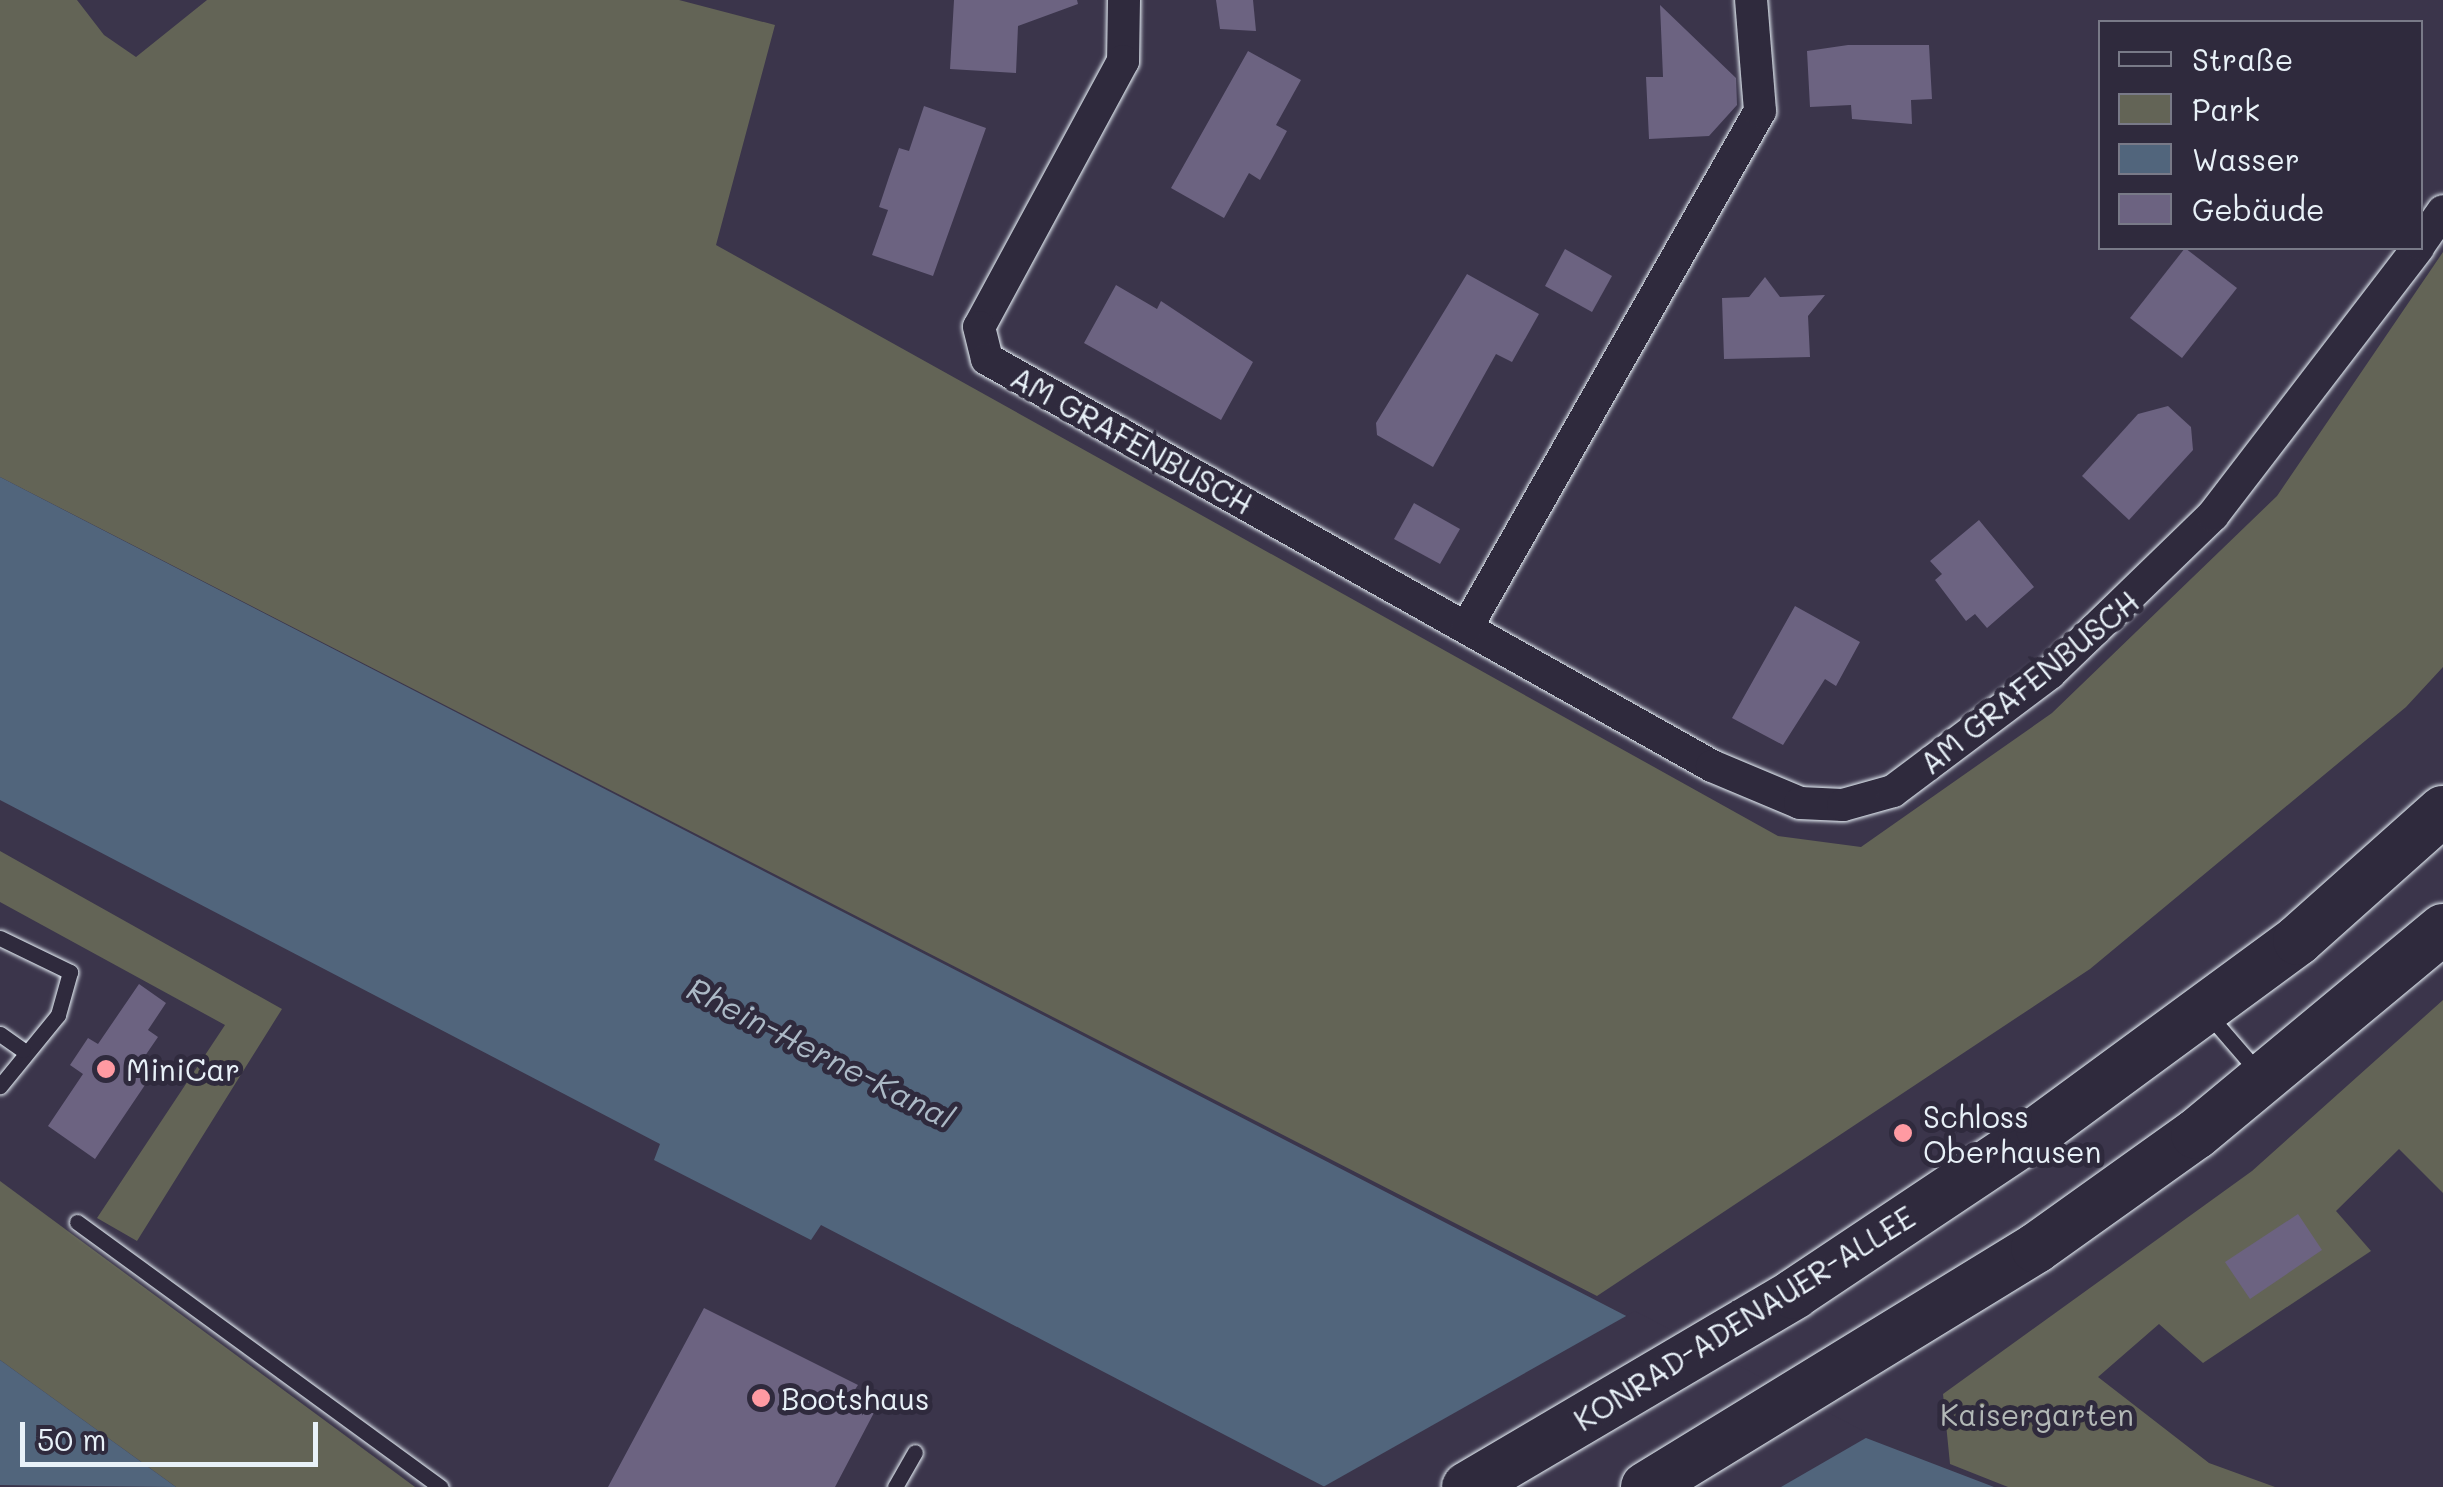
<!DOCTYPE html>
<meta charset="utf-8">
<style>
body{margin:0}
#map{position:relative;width:2443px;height:1487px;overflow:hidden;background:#3b354b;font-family:Mali,sans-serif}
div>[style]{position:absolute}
.green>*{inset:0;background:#636456}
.water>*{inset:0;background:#51657c}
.pier>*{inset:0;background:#3b354b}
.building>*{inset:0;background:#6c6381}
.roads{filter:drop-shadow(0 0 2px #e8f1f8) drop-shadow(0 0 2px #e8f1f8)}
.lane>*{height:15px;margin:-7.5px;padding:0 7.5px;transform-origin:7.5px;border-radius:7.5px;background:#2f2a3d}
.street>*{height:32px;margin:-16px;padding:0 16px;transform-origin:16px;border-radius:16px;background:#2f2a3d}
.primary>*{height:50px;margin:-25px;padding:0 25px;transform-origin:25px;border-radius:25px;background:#2f2a3d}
.dots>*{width:28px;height:28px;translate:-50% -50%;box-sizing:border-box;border:5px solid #2f2a3d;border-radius:50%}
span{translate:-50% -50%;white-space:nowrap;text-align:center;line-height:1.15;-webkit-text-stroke:10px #2f2a3d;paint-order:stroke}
.street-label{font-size:30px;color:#e8f1f8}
.poi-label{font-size:30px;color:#e8f1f8}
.left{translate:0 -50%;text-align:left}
.park-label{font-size:30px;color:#b3b9b7}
.water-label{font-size:32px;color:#acb9c6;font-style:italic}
.legend{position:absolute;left:2098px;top:20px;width:325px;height:230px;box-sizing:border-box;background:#2f2a3d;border:2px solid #797a88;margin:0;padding:12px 18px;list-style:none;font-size:30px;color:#e8f1f8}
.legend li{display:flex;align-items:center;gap:20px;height:50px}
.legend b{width:50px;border:2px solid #797a88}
.scale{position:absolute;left:20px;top:1422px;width:298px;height:45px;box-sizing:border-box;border:5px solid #e8f1f8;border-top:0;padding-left:12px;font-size:30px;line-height:35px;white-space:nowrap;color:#e8f1f8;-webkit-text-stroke:8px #2f2a3d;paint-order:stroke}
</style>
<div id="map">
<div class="green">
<i style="clip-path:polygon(0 0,77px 0,104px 35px,136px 57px,207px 0,679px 0,775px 25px,716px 245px,1778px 836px,1861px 847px,2052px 713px,2277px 496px,2443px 252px,2443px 667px,2406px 707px,2090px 969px,1597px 1296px,0 477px)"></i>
<i style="clip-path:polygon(0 851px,282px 1009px,137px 1241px,97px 1218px,225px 1025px,0 902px)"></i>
<i style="clip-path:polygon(2443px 1000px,2443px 1193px,2399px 1149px,2336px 1211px,2371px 1251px,2203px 1363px,2159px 1324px,2098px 1377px,2209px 1463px,2275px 1487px,2008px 1487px,1950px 1464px,1943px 1394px,2252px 1171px)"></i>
<i style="clip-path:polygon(0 1181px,415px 1487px,176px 1487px,0 1360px)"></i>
</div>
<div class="water">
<i style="clip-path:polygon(0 477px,1853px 1433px,1994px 1487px,1325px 1487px,821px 1225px,811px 1240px,654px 1160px,660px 1144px,0 800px)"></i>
<i style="clip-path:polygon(0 1360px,176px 1487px,0 1485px)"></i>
</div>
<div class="pier">
<i style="clip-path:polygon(1635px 1311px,1871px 1435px,1781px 1487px,1323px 1487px)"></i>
</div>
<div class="building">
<i style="clip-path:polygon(954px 0,1077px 0,1078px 4px,1018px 26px,1016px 73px,950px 69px)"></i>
<i style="clip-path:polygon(1216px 0,1253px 0,1256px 31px,1220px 29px)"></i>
<i style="clip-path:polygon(1660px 5px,1736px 78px,1737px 105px,1709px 136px,1649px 139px,1646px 77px,1663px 77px)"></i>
<i style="clip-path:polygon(1848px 45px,1929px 45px,1932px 99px,1911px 100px,1912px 124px,1852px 119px,1851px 105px,1810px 107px,1807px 51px)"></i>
<i style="clip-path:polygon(1248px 51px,1301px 80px,1276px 125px,1287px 131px,1274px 155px,1260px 180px,1249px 173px,1224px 218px,1171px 188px)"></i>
<i style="clip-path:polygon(924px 106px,986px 128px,933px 276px,872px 255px,888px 210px,879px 207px,889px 177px,899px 148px,909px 151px)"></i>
<i style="clip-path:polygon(2185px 248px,2237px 288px,2182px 358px,2130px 318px)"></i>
<i style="clip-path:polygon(1565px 249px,1612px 276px,1592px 312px,1545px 286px)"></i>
<i style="clip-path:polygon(1467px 274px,1539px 314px,1512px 362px,1496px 354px,1433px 467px,1377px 435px,1376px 423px)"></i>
<i style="clip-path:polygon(1765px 277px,1780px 297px,1825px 295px,1808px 316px,1810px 357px,1724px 359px,1722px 298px,1749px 297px)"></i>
<i style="clip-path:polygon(1116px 285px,1157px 309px,1161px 301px,1253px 362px,1221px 420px,1084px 343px)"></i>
<i style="clip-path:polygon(2168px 406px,2191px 427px,2193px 450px,2129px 520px,2082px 476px,2138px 414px)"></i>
<i style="clip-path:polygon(1414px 503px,1460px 529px,1440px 564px,1394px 539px)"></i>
<i style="clip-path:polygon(1979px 520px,2034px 587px,1987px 628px,1975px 614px,1966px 621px,1935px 580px,1942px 574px,1930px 561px)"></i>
<i style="clip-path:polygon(1795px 606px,1860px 642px,1836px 686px,1825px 679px,1783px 745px,1732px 718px)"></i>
<i style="clip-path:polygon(139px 984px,166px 1003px,148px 1030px,158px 1037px,134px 1072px,147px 1082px,95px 1159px,48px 1126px,83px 1074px,70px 1065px,88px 1038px,98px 1044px)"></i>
<i style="clip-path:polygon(2298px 1214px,2322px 1250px,2250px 1299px,2225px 1262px)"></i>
<i style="clip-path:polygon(704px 1308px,858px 1385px,854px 1391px,878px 1405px,835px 1487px,608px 1487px)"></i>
</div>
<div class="roads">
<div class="lane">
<i style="left:0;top:938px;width:78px;rotate:25.9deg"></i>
<i style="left:70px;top:972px;width:45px;rotate:105.6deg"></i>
<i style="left:58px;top:1015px;width:92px;rotate:129.2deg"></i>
<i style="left:2208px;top:1014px;width:78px;rotate:49.2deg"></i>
<i style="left:0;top:1034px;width:28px;rotate:35deg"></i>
<i style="left:77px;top:1222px;width:450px;rotate:36.1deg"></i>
<i style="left:895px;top:1487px;width:40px;rotate:-60.3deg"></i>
</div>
<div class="street">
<i style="left:1124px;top:0;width:61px;rotate:90.9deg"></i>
<i style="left:1123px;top:61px;width:302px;rotate:118.4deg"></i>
<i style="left:979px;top:327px;width:33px;rotate:76deg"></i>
<i style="left:987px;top:359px;width:831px;rotate:29.31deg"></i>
<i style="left:1712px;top:766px;width:95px;rotate:22.8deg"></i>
<i style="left:1800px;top:803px;width:43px;rotate:2.7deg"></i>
<i style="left:1843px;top:805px;width:52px;rotate:-15.6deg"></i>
<i style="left:1893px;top:791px;width:196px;rotate:-36.9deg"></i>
<i style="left:2050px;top:673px;width:227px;rotate:-44.1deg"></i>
<i style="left:2213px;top:515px;width:337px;rotate:-52.5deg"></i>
<i style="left:2420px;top:244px;width:40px;rotate:-55.1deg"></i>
<i style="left:1467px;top:627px;width:593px;rotate:-60.41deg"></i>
<i style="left:1760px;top:111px;width:111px;rotate:-94.6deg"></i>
</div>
<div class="primary">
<i style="left:1467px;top:1487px;width:380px;rotate:-30.5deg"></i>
<i style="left:1794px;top:1294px;width:297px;rotate:-33.7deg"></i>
<i style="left:2041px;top:1129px;width:319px;rotate:-36.3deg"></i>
<i style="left:2298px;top:940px;width:194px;rotate:-41.7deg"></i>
<i style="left:1646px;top:1487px;width:457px;rotate:-31.5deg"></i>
<i style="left:2036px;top:1248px;width:196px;rotate:-35.5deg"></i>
<i style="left:2196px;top:1134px;width:321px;rotate:-39.7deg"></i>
</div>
</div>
<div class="dots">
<i style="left:106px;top:1069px;background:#ff9aa2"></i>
<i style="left:1903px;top:1133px;background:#ff9aa2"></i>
<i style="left:761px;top:1398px;background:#ff9aa2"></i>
</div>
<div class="street-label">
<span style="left:1132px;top:440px;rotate:29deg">AM GRAFENBUSCH</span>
<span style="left:2029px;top:682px;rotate:-39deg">AM GRAFENBUSCH</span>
<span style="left:1744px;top:1318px;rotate:-32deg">KONRAD-ADENAUER-ALLEE</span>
</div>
<div class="poi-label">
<span class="left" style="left:126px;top:1069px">MiniCar</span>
<span class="left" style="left:1923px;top:1133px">Schloss<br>Oberhausen</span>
<span class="left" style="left:781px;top:1398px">Bootshaus</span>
</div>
<div class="park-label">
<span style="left:2037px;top:1414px">Kaisergarten</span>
</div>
<div class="water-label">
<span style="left:821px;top:1052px;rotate:27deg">Rhein-Herne-Kanal</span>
</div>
<ul class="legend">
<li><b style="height:12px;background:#2f2a3d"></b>Straße</li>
<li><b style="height:28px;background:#636456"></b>Park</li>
<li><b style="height:28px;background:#51657c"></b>Wasser</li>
<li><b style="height:28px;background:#6c6381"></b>Gebäude</li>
</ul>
<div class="scale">50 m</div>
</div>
